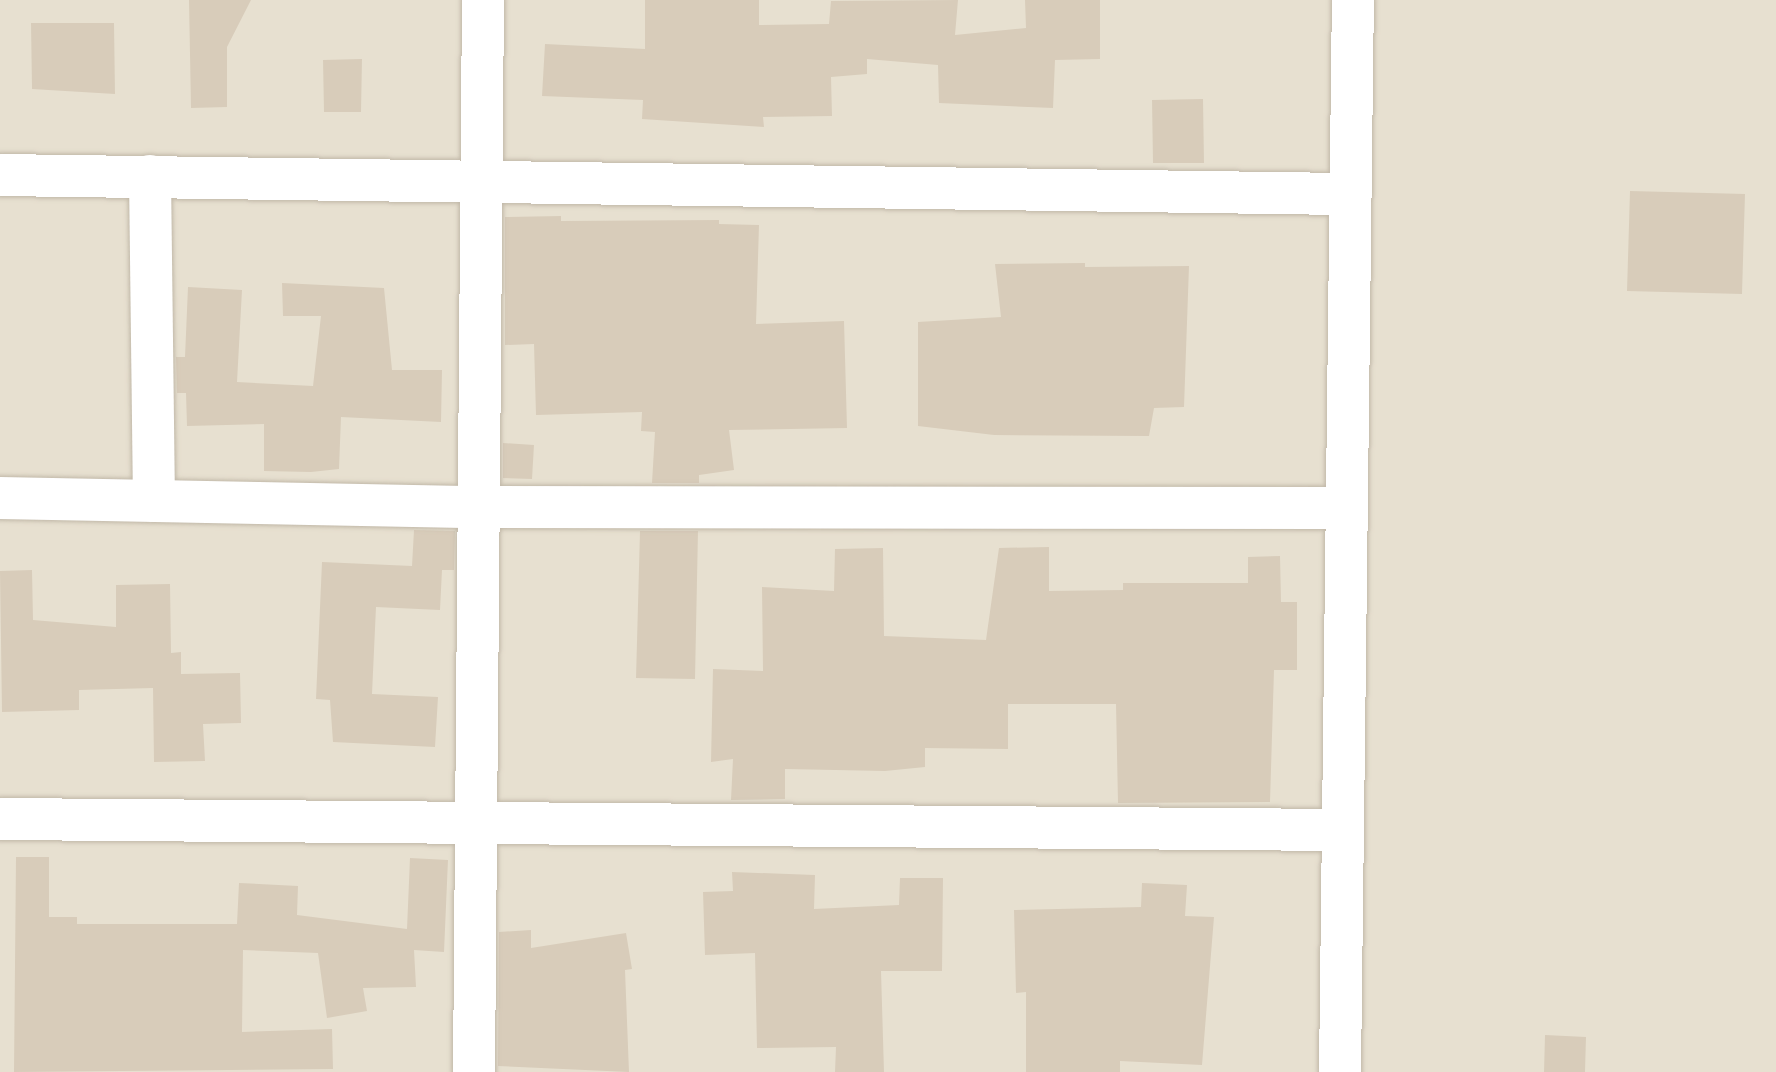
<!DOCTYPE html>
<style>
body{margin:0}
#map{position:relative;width:1776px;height:1072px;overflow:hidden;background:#f2eee2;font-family:Ubuntu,sans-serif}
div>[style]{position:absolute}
.residential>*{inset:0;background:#e7e0d0}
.building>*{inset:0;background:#d8ccba}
.roads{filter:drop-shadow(0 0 2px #c1b8a8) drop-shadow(0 0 2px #c1b8a8)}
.street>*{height:42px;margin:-21px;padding:0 21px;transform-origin:21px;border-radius:21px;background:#fff}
span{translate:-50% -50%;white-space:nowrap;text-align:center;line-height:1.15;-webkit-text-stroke:6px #fff;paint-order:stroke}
</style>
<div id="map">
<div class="residential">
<i style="clip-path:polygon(0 0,1776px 0,1776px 1072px,0 1072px)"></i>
</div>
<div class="building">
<i style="clip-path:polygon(189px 0,251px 0,227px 47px,227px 107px,191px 108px)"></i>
<i style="clip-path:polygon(645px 0,759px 0,759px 25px,829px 24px,831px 1px,958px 0,955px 35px,1026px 28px,1025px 0,1100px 0,1100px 59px,1055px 60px,1053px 108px,939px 103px,938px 65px,867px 59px,867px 74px,831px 77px,832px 116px,763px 117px,764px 127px,642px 119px,643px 100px,542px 96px,545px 44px,645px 49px)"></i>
<i style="clip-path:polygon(31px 23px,114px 23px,115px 94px,32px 89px)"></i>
<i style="clip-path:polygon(362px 59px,361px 112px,324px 112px,323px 60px)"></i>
<i style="clip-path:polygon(1203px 99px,1204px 163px,1153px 163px,1152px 100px)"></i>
<i style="clip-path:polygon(1630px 191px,1745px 194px,1742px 294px,1627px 291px)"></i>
<i style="clip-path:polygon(561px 216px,561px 221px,719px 220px,719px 224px,759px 225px,756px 324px,844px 321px,847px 428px,729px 430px,734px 470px,699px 475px,699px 483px,652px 483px,655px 432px,641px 431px,642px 412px,536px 415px,534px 344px,505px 345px,505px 217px)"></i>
<i style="clip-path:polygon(1085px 263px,1085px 267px,1189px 266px,1184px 407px,1154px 408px,1149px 436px,994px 435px,918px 426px,918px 322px,1001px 317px,995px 264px)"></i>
<i style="clip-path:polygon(282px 283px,384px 288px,392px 370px,442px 370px,441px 422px,341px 417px,339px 469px,311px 472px,264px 471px,264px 424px,187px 426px,186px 393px,177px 393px,176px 357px,185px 357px,188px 287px,242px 290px,237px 382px,313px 386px,321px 316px,283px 316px)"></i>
<i style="clip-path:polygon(503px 443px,534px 445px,532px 479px,503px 478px)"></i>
<i style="clip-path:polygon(414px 530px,455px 531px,454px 570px,442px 570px,440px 610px,376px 607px,372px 694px,438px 697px,435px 747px,333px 742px,330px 700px,316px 699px,322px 562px,412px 566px)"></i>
<i style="clip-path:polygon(640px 531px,698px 531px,695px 679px,636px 678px)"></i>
<i style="clip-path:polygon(1049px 547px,1049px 591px,1123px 590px,1123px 583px,1248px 583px,1248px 557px,1280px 556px,1281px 602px,1297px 602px,1297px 670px,1274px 670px,1270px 802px,1118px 803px,1116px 704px,1008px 704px,1008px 749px,925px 748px,925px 767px,885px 771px,785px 769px,785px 799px,731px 800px,733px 759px,711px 762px,713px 669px,763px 671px,762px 587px,834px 591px,835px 549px,883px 548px,884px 636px,986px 640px,999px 548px)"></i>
<i style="clip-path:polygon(32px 570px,33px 620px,116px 627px,116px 585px,170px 584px,171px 653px,181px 652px,181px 674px,240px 673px,241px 723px,203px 724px,205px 761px,154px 762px,153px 688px,79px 690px,79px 710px,2px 712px,0 571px)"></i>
<i style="clip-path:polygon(16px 857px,49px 857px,49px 917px,77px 917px,77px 924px,237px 924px,239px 883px,298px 886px,297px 915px,407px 929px,410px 858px,448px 860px,444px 952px,414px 950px,416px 987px,363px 988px,367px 1011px,327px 1018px,318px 953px,243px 950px,242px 1032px,332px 1029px,333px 1069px,14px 1072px)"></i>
<i style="clip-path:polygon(732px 872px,815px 875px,814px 909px,899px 905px,900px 878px,943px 878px,942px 971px,881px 971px,884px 1072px,835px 1072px,836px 1047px,757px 1048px,755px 953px,705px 955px,703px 892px,733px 891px)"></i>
<i style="clip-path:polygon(1142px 883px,1187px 885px,1185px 916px,1214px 917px,1202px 1065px,1120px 1061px,1120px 1072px,1026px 1072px,1026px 992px,1016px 993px,1014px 910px,1141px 907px)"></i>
<i style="clip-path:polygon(531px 930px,531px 948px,626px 933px,632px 969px,625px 970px,629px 1072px,498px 1066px,499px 932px)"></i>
<i style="clip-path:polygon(1545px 1035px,1586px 1037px,1585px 1072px,1544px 1072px)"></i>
</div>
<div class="roads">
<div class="street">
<i style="left:0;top:175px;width:1347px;rotate:0.81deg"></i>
<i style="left:150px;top:176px;width:325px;rotate:89.3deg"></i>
<i style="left:0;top:498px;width:478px;rotate:1.1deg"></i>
<i style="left:478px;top:507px;width:865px;rotate:0.07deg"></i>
<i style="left:0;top:819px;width:1342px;rotate:0.47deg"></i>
<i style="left:474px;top:1072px;width:1072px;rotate:-89.52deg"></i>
<i style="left:1340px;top:1072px;width:1072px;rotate:-89.31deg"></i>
</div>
</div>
</div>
